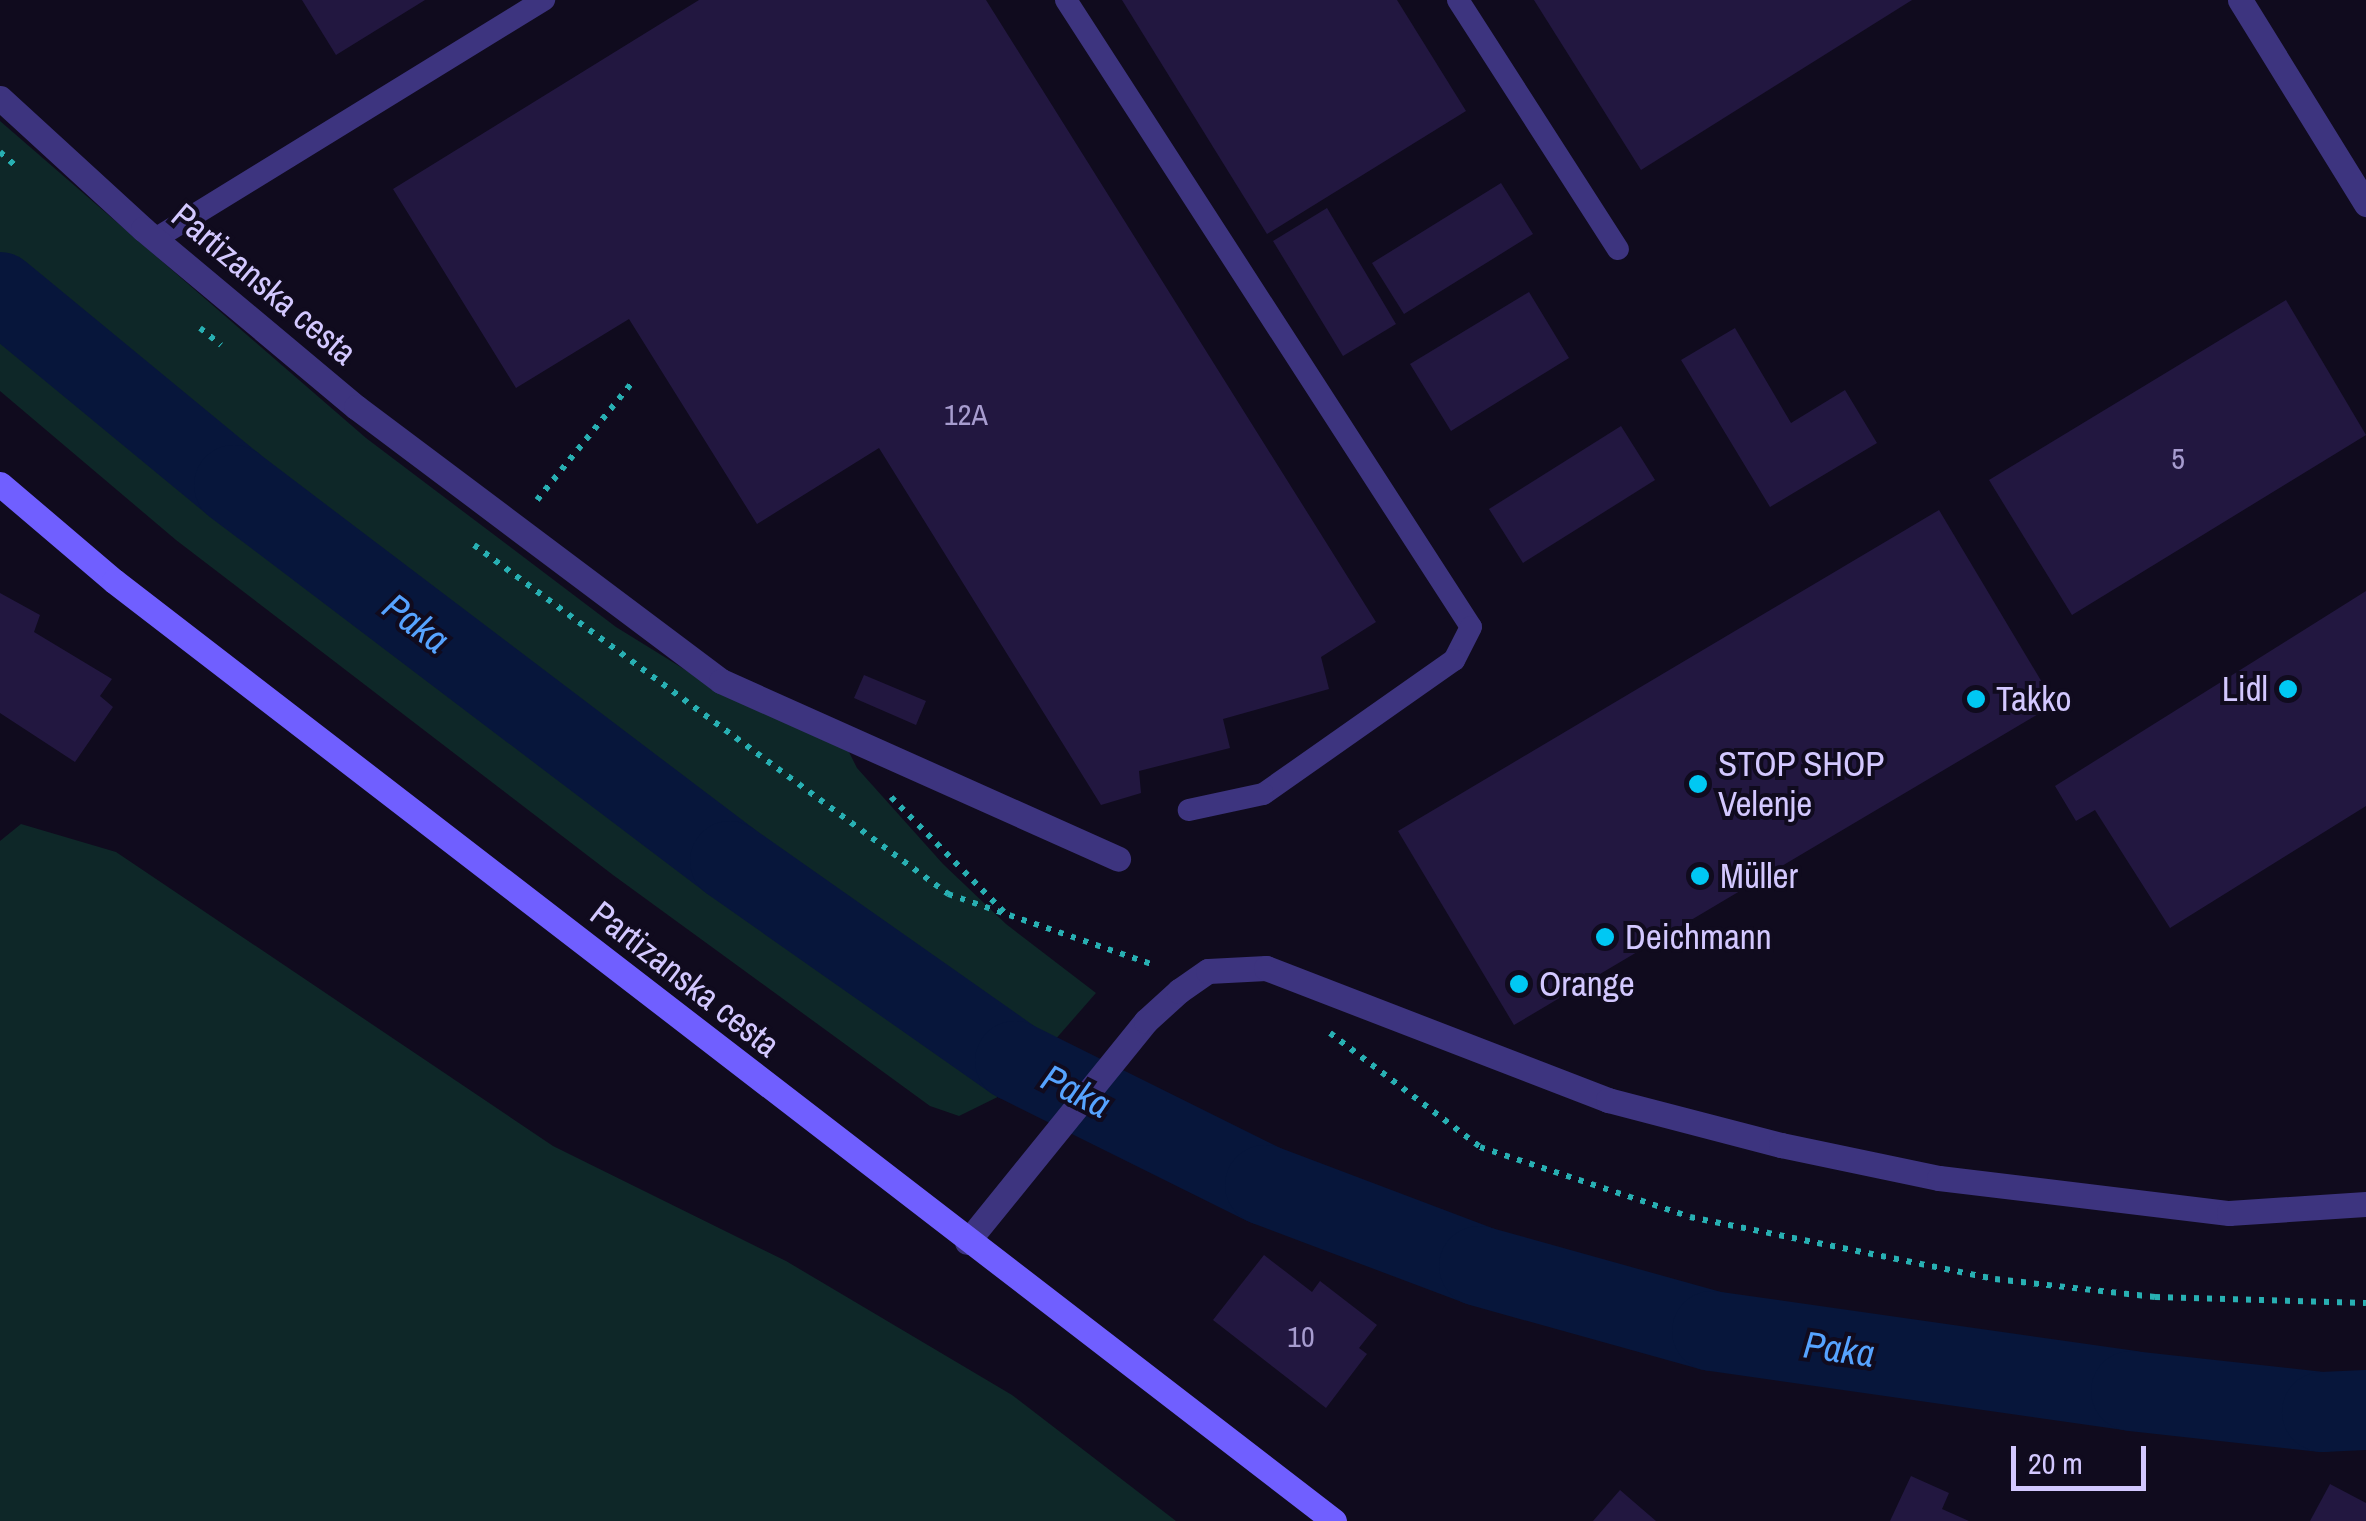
<!DOCTYPE html>
<meta charset="utf-8">
<style>
body{margin:0}
#map{position:relative;width:2366px;height:1521px;overflow:hidden;background:#100b1e;font-family:"Archivo Narrow",sans-serif}
div>[style]{position:absolute}
.green>*{inset:0;background:#0e2728}
.river>*{height:80px;margin:-40px;padding:0 40px;transform-origin:40px;border-radius:40px;background:#07163b}
.building>*{inset:0;background:#221740}
.path>*{height:6px;margin-top:-3px;transform-origin:0;background:repeating-linear-gradient(90deg,#28b0b3 0 5px,transparent 0 13px)}
.service>*{height:22px;margin:-11px;padding:0 11px;transform-origin:11px;border-radius:11px;background:#3d347f}
.minor>*{height:25px;margin:-12.5px;padding:0 12.5px;transform-origin:12.5px;border-radius:12.5px;background:#3d347f}
.secondary>*{height:25px;margin:-12.5px;padding:0 12.5px;transform-origin:12.5px;border-radius:12.5px;background:#705fff}
.dots>*{width:28px;height:28px;translate:-50% -50%;box-sizing:border-box;border:5px solid #100b1e;border-radius:50%}
span{translate:-50% -50%;white-space:nowrap;text-align:center;line-height:1.15;-webkit-text-stroke:8px #100b1e;paint-order:stroke}
.number-label{font-size:30px;color:#a79ccf}
.number-label span{-webkit-text-stroke-width:0}
.street-label{font-size:35px;color:#d3c8ff}
.poi-label{font-size:35px;color:#d3c8ff}
.right{translate:-100% -50%;text-align:right}
.left{translate:0 -50%;text-align:left}
.water-label{font-size:38px;color:#56a3ff;font-style:italic}
.scale{position:absolute;left:2011px;top:1446px;width:135px;height:45px;box-sizing:border-box;border:5px solid #d3c8ff;border-top:0;padding-left:12px;font-size:30px;line-height:35px;white-space:nowrap;color:#d3c8ff;-webkit-text-stroke:8px #100b1e;paint-order:stroke}
</style>
<div id="map">
<div class="green">
<i style="clip-path:polygon(0 121px,366px 438px,616px 627px,692px 674px,848px 750px,857px 768px,943px 864px,1006px 924px,1096px 993px,1040px 1057px,910px 972px,564px 719px,113px 367px,0 270px)"></i>
<i style="clip-path:polygon(0 318px,208px 491px,780px 926px,1022px 1085px,959px 1116px,930px 1106px,613px 875px,176px 540px,0 391px)"></i>
<i style="clip-path:polygon(21px 824px,116px 852px,553px 1146px,786px 1261px,1012px 1395px,1176px 1521px,0 1521px,0 841px)"></i>
</div>
<div class="river">
<i style="left:0;top:292px;width:303px;rotate:39.5deg"></i>
<i style="left:234px;top:485px;width:622px;rotate:37.16deg"></i>
<i style="left:730px;top:861px;width:348px;rotate:35.1deg"></i>
<i style="left:1015px;top:1061px;width:279px;rotate:26.4deg"></i>
<i style="left:1265px;top:1185px;width:229px;rotate:20.7deg"></i>
<i style="left:1479px;top:1266px;width:242px;rotate:15.6deg"></i>
<i style="left:1712px;top:1331px;width:423px;rotate:8.1deg"></i>
<i style="left:2131px;top:1391px;width:192px;rotate:6.3deg"></i>
<i style="left:2322px;top:1412px;width:44px;rotate:-2.6deg"></i>
</div>
<div class="building">
<i style="clip-path:polygon(302px 0,425px 0,336px 55px)"></i>
<i style="clip-path:polygon(699px 0,986px 0,1376px 622px,1321px 657px,1329px 689px,1223px 719px,1230px 748px,1139px 771px,1141px 793px,1101px 805px,879px 448px,757px 524px,629px 319px,516px 388px,393px 189px)"></i>
<i style="clip-path:polygon(1122px 0,1397px 0,1466px 111px,1267px 234px)"></i>
<i style="clip-path:polygon(1534px 0,1912px 0,1641px 170px)"></i>
<i style="clip-path:polygon(1501px 183px,1533px 234px,1404px 314px,1372px 263px)"></i>
<i style="clip-path:polygon(1327px 208px,1396px 324px,1343px 356px,1273px 241px)"></i>
<i style="clip-path:polygon(1529px 292px,1569px 358px,1451px 431px,1410px 364px)"></i>
<i style="clip-path:polygon(2286px 300px,2366px 435px,2072px 615px,1989px 480px)"></i>
<i style="clip-path:polygon(1735px 328px,1791px 423px,1845px 390px,1877px 443px,1770px 507px,1681px 360px)"></i>
<i style="clip-path:polygon(1621px 426px,1655px 480px,1523px 563px,1489px 509px)"></i>
<i style="clip-path:polygon(1939px 510px,2055px 704px,1514px 1025px,1398px 831px)"></i>
<i style="clip-path:polygon(2366px 591px,2366px 806px,2170px 928px,2095px 810px,2076px 821px,2055px 786px)"></i>
<i style="clip-path:polygon(0 593px,40px 615px,34px 632px,112px 679px,100px 696px,113px 707px,75px 762px,0 713px)"></i>
<i style="clip-path:polygon(864px 675px,926px 701px,916px 725px,854px 698px)"></i>
<i style="clip-path:polygon(1264px 1255px,1312px 1292px,1320px 1281px,1377px 1325px,1359px 1348px,1367px 1354px,1326px 1408px,1213px 1320px)"></i>
<i style="clip-path:polygon(1911px 1476px,1949px 1493px,1942px 1509px,1969px 1521px,1890px 1521px)"></i>
<i style="clip-path:polygon(2330px 1484px,2366px 1503px,2366px 1521px,2310px 1521px)"></i>
<i style="clip-path:polygon(1620px 1490px,1656px 1521px,1593px 1521px)"></i>
</div>
<div class="path">
<i style="left:0;top:152px;width:24px;rotate:42deg"></i>
<i style="left:200px;top:328px;width:27px;rotate:39deg"></i>
<i style="left:537px;top:500px;width:149px;rotate:-51deg"></i>
<i style="left:474px;top:545px;width:589px;rotate:36.36deg"></i>
<i style="left:948px;top:894px;width:218px;rotate:19deg"></i>
<i style="left:891px;top:797px;width:168px;rotate:45.5deg"></i>
<i style="left:1330px;top:1033px;width:188px;rotate:37.2deg"></i>
<i style="left:1480px;top:1147px;width:221px;rotate:18.4deg"></i>
<i style="left:1690px;top:1217px;width:311px;rotate:11.5deg"></i>
<i style="left:1995px;top:1279px;width:161px;rotate:6.4deg"></i>
<i style="left:2155px;top:1297px;width:211px;rotate:1.6deg"></i>
</div>
<div class="service">
<i style="left:1066px;top:0;width:746px;rotate:57.14deg"></i>
<i style="left:1471px;top:627px;width:37px;rotate:117deg"></i>
<i style="left:1454px;top:660px;width:233px;rotate:144.9deg"></i>
<i style="left:1263px;top:794px;width:76px;rotate:167.8deg"></i>
<i style="left:1458px;top:0;width:296px;rotate:57.3deg"></i>
<i style="left:155px;top:239px;width:457px;rotate:-31.6deg"></i>
</div>
<div class="minor">
<i style="left:2240px;top:0;width:240px;rotate:58.3deg"></i>
<i style="left:0;top:98px;width:194px;rotate:42.5deg"></i>
<i style="left:143px;top:229px;width:278px;rotate:39.9deg"></i>
<i style="left:356px;top:407px;width:456px;rotate:36.9deg"></i>
<i style="left:721px;top:681px;width:435px;rotate:24.1deg"></i>
<i style="left:967px;top:1242px;width:284px;rotate:-51deg"></i>
<i style="left:1146px;top:1021px;width:45px;rotate:-42.3deg"></i>
<i style="left:1179px;top:991px;width:35px;rotate:-35deg"></i>
<i style="left:1208px;top:971px;width:58px;rotate:-3deg"></i>
<i style="left:1266px;top:968px;width:367px;rotate:21.1deg"></i>
<i style="left:1608px;top:1100px;width:179px;rotate:14.6deg"></i>
<i style="left:1781px;top:1145px;width:161px;rotate:11.8deg"></i>
<i style="left:1939px;top:1178px;width:292px;rotate:6.9deg"></i>
<i style="left:2229px;top:1213px;width:137px;rotate:-3.8deg"></i>
</div>
<div class="secondary">
<i style="left:0;top:484px;width:150px;rotate:40.4deg"></i>
<i style="left:114px;top:581px;width:1540px;rotate:37.61deg"></i>
</div>
<div class="dots">
<i style="left:2288px;top:689px;background:#00c8f3"></i>
<i style="left:1976px;top:699px;background:#00c8f3"></i>
<i style="left:1698px;top:784px;background:#00c8f3"></i>
<i style="left:1700px;top:876px;background:#00c8f3"></i>
<i style="left:1605px;top:937px;background:#00c8f3"></i>
<i style="left:1519px;top:984px;background:#00c8f3"></i>
</div>
<div class="number-label">
<span style="left:966px;top:414px">12A</span>
<span style="left:2178px;top:458px">5</span>
<span style="left:1301px;top:1336px">10</span>
</div>
<div class="street-label">
<span style="left:264px;top:284px;rotate:40deg">Partizanska cesta</span>
<span style="left:685px;top:979px;rotate:38deg">Partizanska cesta</span>
</div>
<div class="poi-label">
<span class="right" style="left:2268px;top:689px">Lidl</span>
<span class="left" style="left:1996px;top:699px">Takko</span>
<span class="left" style="left:1718px;top:784px">STOP SHOP<br>Velenje</span>
<span class="left" style="left:1720px;top:876px">Müller</span>
<span class="left" style="left:1625px;top:937px">Deichmann</span>
<span class="left" style="left:1539px;top:984px">Orange</span>
</div>
<div class="water-label">
<span style="left:416px;top:623px;rotate:37deg">Paka</span>
<span style="left:1076px;top:1091px;rotate:27deg">Paka</span>
<span style="left:1839px;top:1349px;rotate:8deg">Paka</span>
</div>
<div class="scale">20 m</div>
</div>
